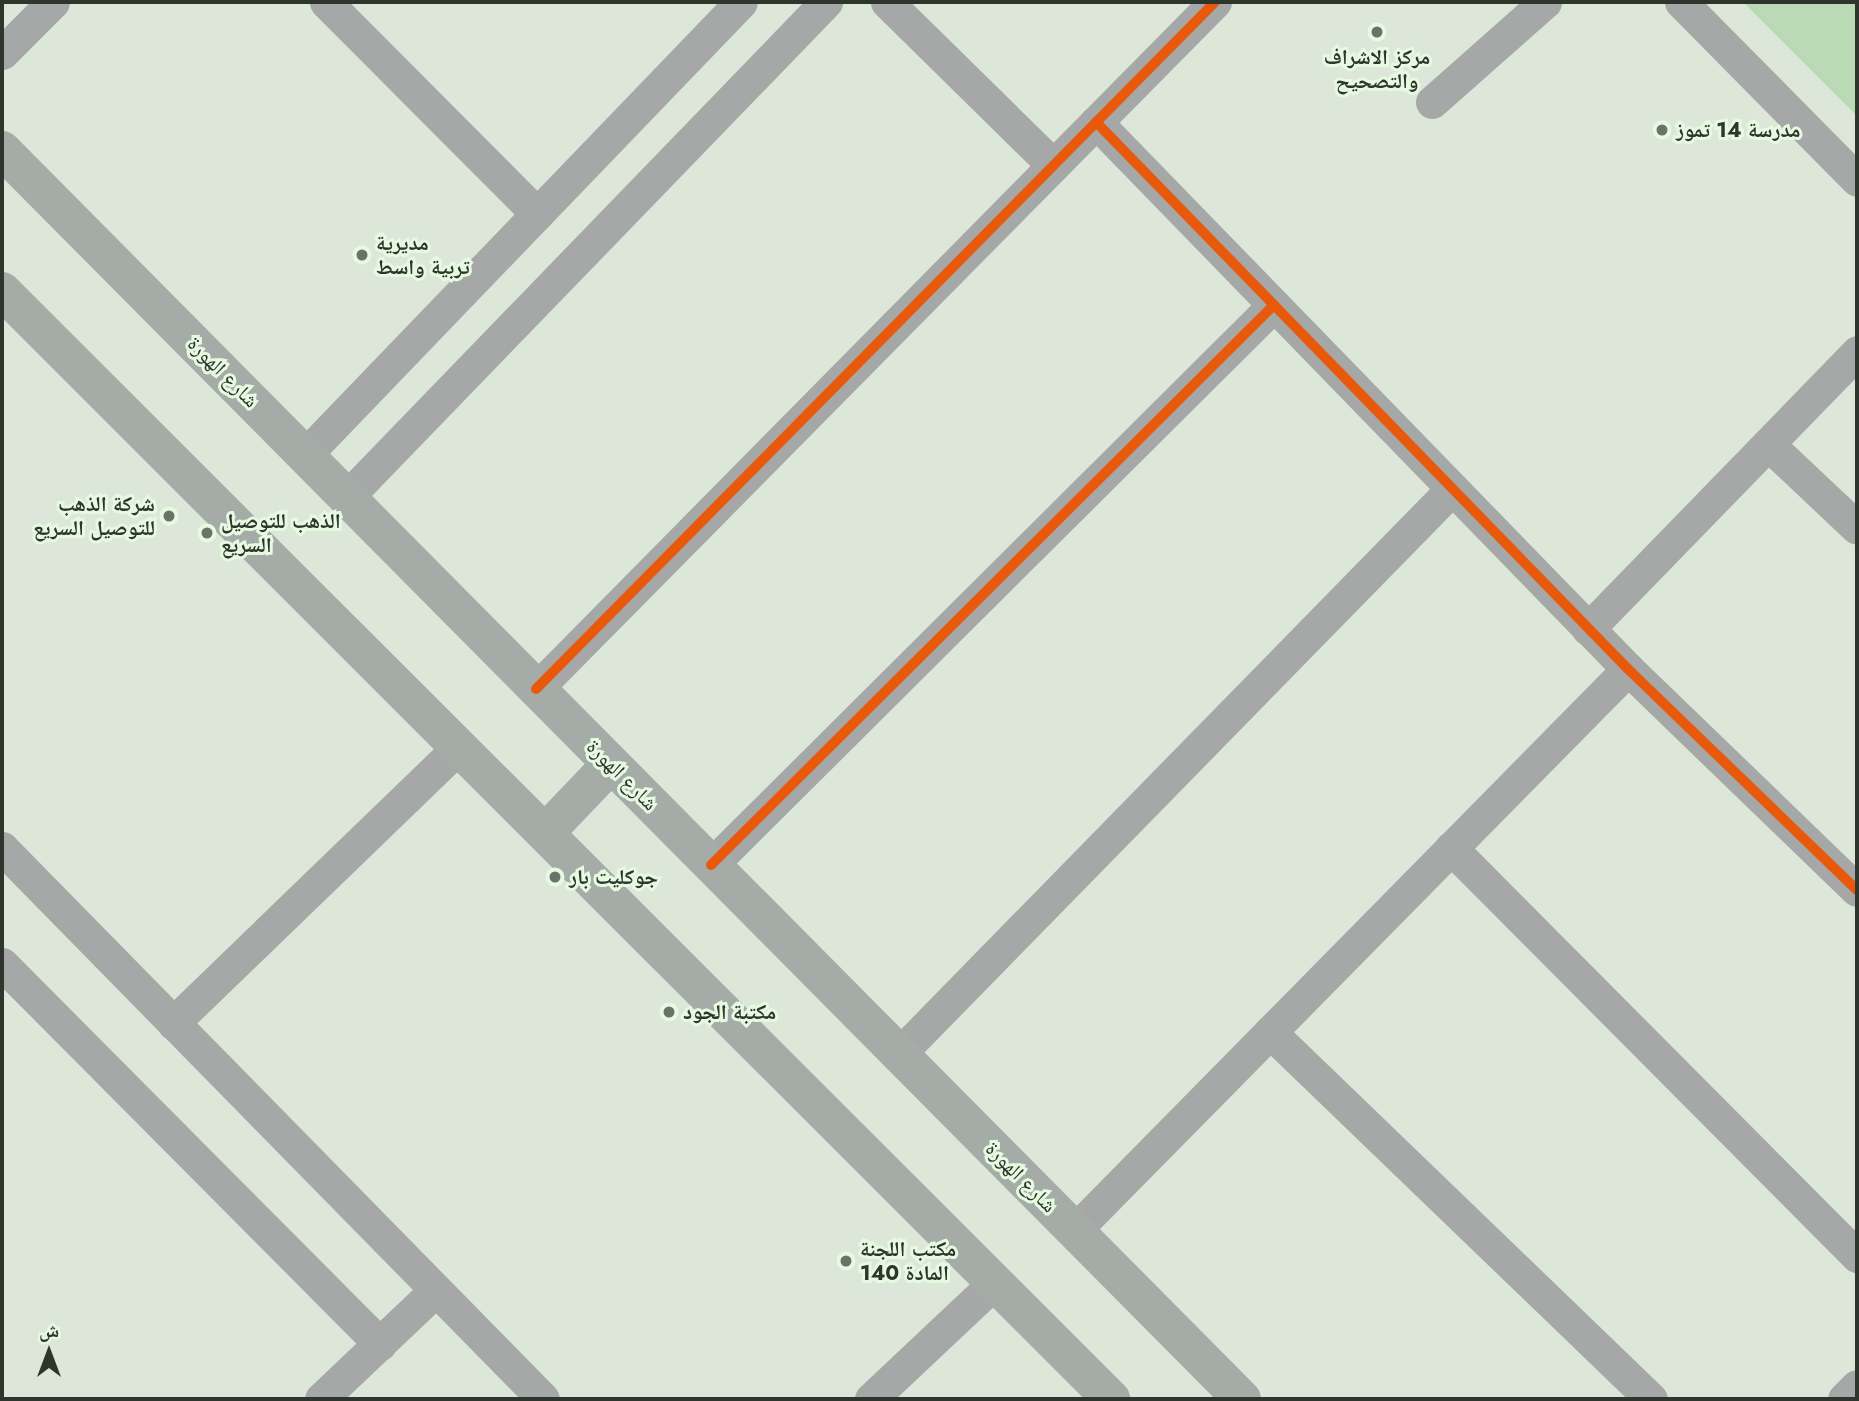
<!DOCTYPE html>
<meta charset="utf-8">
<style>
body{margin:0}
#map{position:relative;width:1859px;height:1401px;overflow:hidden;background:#dce7da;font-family:Jost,"Noto Naskh Arabic",sans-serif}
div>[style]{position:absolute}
.green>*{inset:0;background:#bad9b5}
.minor>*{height:33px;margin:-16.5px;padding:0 16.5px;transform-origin:16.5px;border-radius:16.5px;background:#a5a8a7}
.major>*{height:38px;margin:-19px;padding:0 19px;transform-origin:19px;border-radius:19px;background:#a5aba7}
.cycleway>*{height:10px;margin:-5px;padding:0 5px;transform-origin:5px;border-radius:5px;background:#e8590c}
.dots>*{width:19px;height:19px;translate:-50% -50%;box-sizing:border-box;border:4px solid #e6fae2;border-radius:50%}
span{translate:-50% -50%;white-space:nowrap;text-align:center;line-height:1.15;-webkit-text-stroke:6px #e6fae2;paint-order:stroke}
.poi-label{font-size:21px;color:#2e352c;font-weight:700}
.left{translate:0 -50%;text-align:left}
.right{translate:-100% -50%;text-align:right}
.street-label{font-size:21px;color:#2e352c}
.frame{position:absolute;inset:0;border:4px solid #2e352c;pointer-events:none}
.north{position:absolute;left:14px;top:1317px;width:70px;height:70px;-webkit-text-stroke:5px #e6fae2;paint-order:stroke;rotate:0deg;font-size:19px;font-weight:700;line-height:28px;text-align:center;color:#2e352c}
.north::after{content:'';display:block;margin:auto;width:24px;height:32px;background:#2e352c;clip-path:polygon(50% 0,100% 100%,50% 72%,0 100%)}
</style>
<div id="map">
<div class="green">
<i style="clip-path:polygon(1743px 2px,1857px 2px,1857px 116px)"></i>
</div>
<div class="minor">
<i style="left:326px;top:2px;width:299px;rotate:45.1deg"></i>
<i style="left:887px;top:2px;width:233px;rotate:44.5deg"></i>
<i style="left:1681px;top:2px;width:250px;rotate:45.3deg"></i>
<i style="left:2px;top:53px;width:72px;rotate:-45deg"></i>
<i style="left:1432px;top:102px;width:151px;rotate:-41.5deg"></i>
<i style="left:1096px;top:122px;width:763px;rotate:45.8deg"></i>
<i style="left:1628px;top:669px;width:318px;rotate:44deg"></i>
<i style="left:1768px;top:444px;width:122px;rotate:43.3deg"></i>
<i style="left:306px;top:454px;width:627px;rotate:-46.1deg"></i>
<i style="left:347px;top:497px;width:689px;rotate:-45.94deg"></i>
<i style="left:1588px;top:629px;width:386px;rotate:-45.8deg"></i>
<i style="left:536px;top:689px;width:966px;rotate:-45.34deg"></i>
<i style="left:2px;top:848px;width:772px;rotate:45.52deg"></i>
<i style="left:1451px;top:848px;width:576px;rotate:45.14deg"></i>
<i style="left:711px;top:865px;width:794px;rotate:-44.85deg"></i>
<i style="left:2px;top:964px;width:536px;rotate:45.15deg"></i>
<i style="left:173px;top:1023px;width:397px;rotate:-44deg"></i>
<i style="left:1270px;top:1032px;width:529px;rotate:43.93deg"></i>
<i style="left:899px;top:1054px;width:791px;rotate:-45.61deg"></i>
<i style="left:1074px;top:1231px;width:789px;rotate:-45.41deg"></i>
<i style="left:321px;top:1399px;width:158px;rotate:-43.5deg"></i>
<i style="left:871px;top:1399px;width:170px;rotate:-43.3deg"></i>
<i style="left:1844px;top:1399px;width:18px;rotate:-45deg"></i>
</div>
<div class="major">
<i style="left:2px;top:150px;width:1760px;rotate:45.21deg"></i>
<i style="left:2px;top:291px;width:1568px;rotate:44.97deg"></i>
<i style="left:545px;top:833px;width:95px;rotate:-46.3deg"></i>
</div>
<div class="cycleway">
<i style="left:1096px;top:122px;width:763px;rotate:45.8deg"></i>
<i style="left:1628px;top:669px;width:318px;rotate:44deg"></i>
<i style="left:536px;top:689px;width:966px;rotate:-45.34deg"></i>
<i style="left:711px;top:865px;width:794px;rotate:-44.85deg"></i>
</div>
<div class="dots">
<i style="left:1377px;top:32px;background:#6b7369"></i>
<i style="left:1662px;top:130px;background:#6b7369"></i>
<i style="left:362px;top:255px;background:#6b7369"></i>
<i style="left:169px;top:516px;background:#6b7369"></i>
<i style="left:207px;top:533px;background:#6b7369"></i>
<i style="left:555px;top:877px;background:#6b7369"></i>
<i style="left:669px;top:1012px;background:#6b7369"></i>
<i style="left:846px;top:1261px;background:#6b7369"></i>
</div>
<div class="poi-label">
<span style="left:1377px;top:69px">مركز الاشراف<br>والتصحيح</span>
<span class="left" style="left:1676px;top:130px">مدرسة 14 تموز</span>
<span class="left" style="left:376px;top:255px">مديرية<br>تربية واسط</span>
<span class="right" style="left:155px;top:516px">شركة الذهب<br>للتوصيل السريع</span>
<span class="left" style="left:221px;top:533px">الذهب للتوصيل<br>السريع</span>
<span class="left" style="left:569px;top:877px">جوكليت بار</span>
<span class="left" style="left:683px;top:1012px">مكتبة الجود</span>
<span class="left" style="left:860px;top:1261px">مكتب اللجنة<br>المادة 140</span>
</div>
<div class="street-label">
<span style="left:223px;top:372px;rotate:45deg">شارع الهورة</span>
<span style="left:622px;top:775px;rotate:45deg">شارع الهورة</span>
<span style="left:1021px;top:1177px;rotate:45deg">شارع الهورة</span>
</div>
<div class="frame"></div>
<div class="north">ش</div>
</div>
